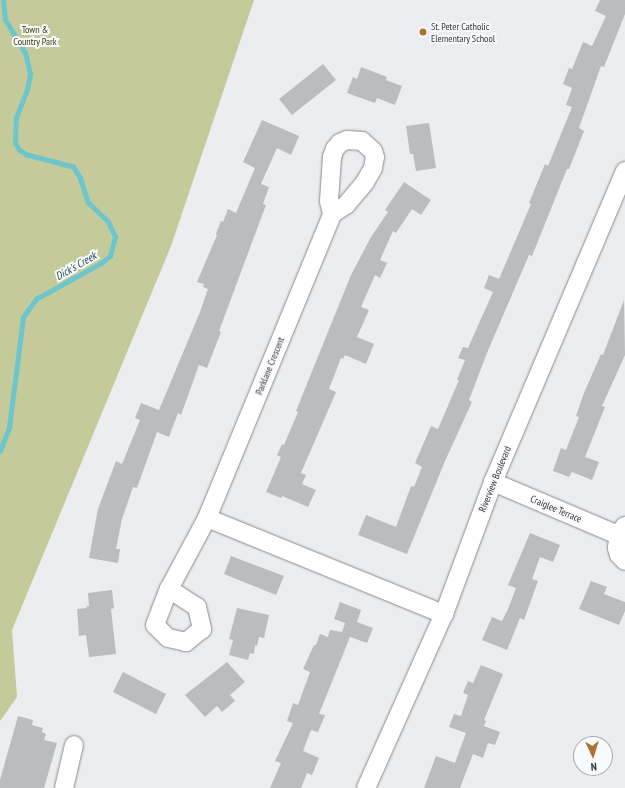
<!DOCTYPE html>
<style>
body{margin:0}
#map{position:relative;width:625px;height:788px;overflow:hidden;background:#ebedef;font-family:"PT Sans Narrow",sans-serif}
div>[style]{position:absolute}
.green>*{inset:0;background:#c5ca9a}
.stream>*{height:4.5px;margin:-2.25px;padding:0 2.25px;transform-origin:2.25px;border-radius:2.25px;background:#6cc6cb}
.building>*{inset:0;background:#babcbe}
.roads{filter:drop-shadow(0 0 1px #898a8d) drop-shadow(0 0 1px #898a8d)}
.minor>*{height:18px;margin:-9px;padding:0 9px;transform-origin:9px;border-radius:9px;background:#fff}
.dots>*{width:11px;height:11px;translate:-50% -50%;box-sizing:border-box;border:2px solid #f9fafd;border-radius:50%}
span{translate:-50% -50%;white-space:nowrap;text-align:center;line-height:1.15;-webkit-text-stroke:4px #f9fafd;paint-order:stroke}
.poi-label{font-size:10px;color:#353637}
.left{translate:0 -50%;text-align:left}
.park-label{font-size:10px;color:#393b07}
.street-label{font-size:10px;color:#353637}
.water-label{font-size:11px;color:#254e51;font-style:italic}
.north{position:absolute;left:573px;top:736px;width:40px;height:40px;box-sizing:border-box;background:#f9fafd;border:1px solid #abacae;border-radius:50%;rotate:176deg;font-size:11px;font-weight:700;line-height:16px;text-align:center;color:#353637}
.north::after{content:'';display:block;margin:auto;width:14px;height:18px;background:#ad7133;clip-path:polygon(50% 0,100% 100%,50% 72%,0 100%)}
</style>
<div id="map">
<div class="green">
<i style="clip-path:polygon(0 0,254px 0,171px 246px,12px 630px,17px 697px,0 721px)"></i>
</div>
<div class="stream">
<i style="left:0;top:451px;width:26px;rotate:-69deg"></i>
<i style="left:9px;top:427px;width:111px;rotate:-82.7deg"></i>
<i style="left:23px;top:317px;width:22px;rotate:-54deg"></i>
<i style="left:36px;top:299px;width:74px;rotate:-29deg"></i>
<i style="left:101px;top:263px;width:11px;rotate:-38deg"></i>
<i style="left:110px;top:256px;width:20px;rotate:-75deg"></i>
<i style="left:115px;top:237px;width:17px;rotate:-115deg"></i>
<i style="left:108px;top:222px;width:28px;rotate:-136deg"></i>
<i style="left:88px;top:203px;width:26px;rotate:-108deg"></i>
<i style="left:80px;top:178px;width:13px;rotate:-122deg"></i>
<i style="left:73px;top:167px;width:48px;rotate:-165.4deg"></i>
<i style="left:27px;top:155px;width:9px;rotate:-148deg"></i>
<i style="left:19px;top:150px;width:8px;rotate:-120deg"></i>
<i style="left:15px;top:143px;width:25px;rotate:-88deg"></i>
<i style="left:16px;top:118px;width:30px;rotate:-69deg"></i>
<i style="left:27px;top:90px;width:16px;rotate:-79deg"></i>
<i style="left:30px;top:74px;width:22px;rotate:-103deg"></i>
<i style="left:25px;top:53px;width:39px;rotate:-121deg"></i>
<i style="left:5px;top:20px;width:20px;rotate:-96deg"></i>
</div>
<div class="building">
<i style="clip-path:polygon(600px 0,625px 0,625px 14px,604px 67px,601px 66px,579px 128px,584px 131px,569px 169px,567px 169px,532px 256px,529px 255px,487px 353px,469px 400px,472px 402px,445px 461px,407px 554px,358px 535px,366px 515px,396px 527px,411px 486px,414px 487px,422px 467px,415px 463px,431px 426px,438px 429px,459px 380px,457px 380px,465px 360px,458px 358px,463px 347px,468px 348px,493px 292px,484px 288px,489px 275px,499px 279px,531px 204px,529px 203px,545px 164px,548px 166px,572px 107px,566px 105px,572px 88px,563px 84px,569px 68px,572px 69px,583px 42px,592px 46px,606px 16px,595px 11px)"></i>
<i style="clip-path:polygon(323px 64px,336px 80px,292px 115px,279px 99px)"></i>
<i style="clip-path:polygon(361px 67px,387px 77px,386px 80px,402px 86px,395px 105px,377px 98px,375px 103px,347px 93px,353px 77px,357px 79px)"></i>
<i style="clip-path:polygon(262px 120px,299px 136px,291px 155px,277px 148px,261px 184px,269px 187px,263px 204px,266px 205px,219px 331px,221px 332px,207px 368px,199px 365px,181px 415px,178px 413px,169px 437px,157px 432px,137px 488px,133px 487px,122px 519px,116px 549px,120px 549px,118px 563px,89px 558px,98px 509px,116px 461px,122px 464px,140px 420px,135px 418px,141px 403px,159px 410px,200px 312px,208px 289px,203px 287px,204px 284px,197px 282px,217px 235px,216px 234px,221px 221px,223px 222px,228px 209px,236px 213px,255px 168px,243px 162px)"></i>
<i style="clip-path:polygon(429px 123px,436px 168px,416px 171px,413px 154px,410px 154px,406px 126px)"></i>
<i style="clip-path:polygon(404px 182px,431px 200px,421px 215px,412px 209px,396px 233px,393px 231px,380px 260px,387px 263px,380px 278px,375px 275px,361px 307px,369px 310px,357px 337px,374px 344px,366px 364px,345px 355px,343px 359px,341px 358px,329px 389px,336px 392px,301px 473px,306px 475px,302px 484px,316px 490px,308px 507px,282px 496px,281px 498px,266px 492px,281px 457px,277px 455px,282px 444px,284px 445px,298px 412px,296px 411px,351px 275px,371px 237px,388px 212px,385px 210px)"></i>
<i style="clip-path:polygon(624px 300px,625px 355px,602px 406px,605px 407px,585px 457px,599px 462px,592px 480px,572px 472px,569px 477px,553px 471px,561px 448px,566px 450px,579px 417px,576px 416px,584px 393px,601px 354px,603px 355px)"></i>
<i style="clip-path:polygon(530px 533px,560px 545px,553px 562px,540px 557px,532px 579px,538px 581px,524px 620px,520px 618px,507px 650px,482px 640px,492px 617px,502px 621px,508px 609px,516px 588px,508px 585px)"></i>
<i style="clip-path:polygon(231px 556px,284px 576px,276px 595px,224px 574px)"></i>
<i style="clip-path:polygon(591px 581px,607px 587px,604px 594px,625px 602px,625px 611px,619px 625px,579px 609px)"></i>
<i style="clip-path:polygon(112px 590px,114px 608px,111px 609px,116px 654px,89px 657px,86px 635px,79px 636px,77px 609px,87px 608px,86px 606px,89px 606px,88px 593px)"></i>
<i style="clip-path:polygon(340px 602px,361px 610px,357px 622px,373px 628px,367px 643px,350px 637px,319px 714px,325px 715px,318px 732px,311px 730px,303px 751px,319px 758px,312px 775px,307px 773px,301px 788px,270px 788px,281px 763px,275px 761px,293px 723px,287px 721px,293px 703px,298px 705px,310px 672px,303px 669px,314px 645px,316px 645px,320px 634px,328px 637px,330px 630px,342px 632px,345px 623px,334px 619px)"></i>
<i style="clip-path:polygon(237px 608px,269px 615px,264px 638px,259px 637px,257px 646px,255px 645px,254px 654px,250px 653px,248px 660px,229px 655px,233px 640px,229px 639px)"></i>
<i style="clip-path:polygon(227px 662px,245px 682px,230px 695px,235px 701px,222px 712px,217px 706px,205px 717px,185px 695px)"></i>
<i style="clip-path:polygon(481px 665px,503px 674px,484px 720px,486px 721px,484px 726px,500px 732px,495px 745px,488px 743px,483px 758px,473px 754px,460px 788px,424px 788px,436px 756px,455px 763px,466px 733px,449px 727px,454px 714px,461px 716px,468px 695px,463px 693px,468px 681px,473px 683px)"></i>
<i style="clip-path:polygon(123px 672px,166px 694px,156px 714px,113px 692px)"></i>
<i style="clip-path:polygon(18px 716px,33px 720px,32px 725px,43px 728px,42px 732px,46px 734px,44px 740px,57px 743px,44px 788px,0 788px,0 780px)"></i>
</div>
<div class="roads">
<div class="minor">
<i style="left:493px;top:482px;width:136px;rotate:23deg"></i>
<i style="left:207px;top:518px;width:256px;rotate:22.1deg"></i>
<i style="left:625px;top:526px;width:9px;rotate:131deg"></i>
<i style="left:619px;top:533px;width:15px;rotate:98deg"></i>
<i style="left:617px;top:548px;width:7px;rotate:74deg"></i>
<i style="left:619px;top:555px;width:8px;rotate:45deg"></i>
<i style="left:169px;top:589px;width:33px;rotate:33deg"></i>
<i style="left:197px;top:607px;width:23px;rotate:77deg"></i>
<i style="left:202px;top:629px;width:21px;rotate:141deg"></i>
<i style="left:186px;top:642px;width:18px;rotate:-167deg"></i>
<i style="left:168px;top:638px;width:18px;rotate:-135deg"></i>
<i style="left:155px;top:625px;width:39px;rotate:-69deg"></i>
<i style="left:169px;top:589px;width:81px;rotate:-61.8deg"></i>
<i style="left:207px;top:518px;width:329px;rotate:-67.6deg"></i>
<i style="left:332px;top:214px;width:17px;rotate:-33deg"></i>
<i style="left:346px;top:205px;width:30px;rotate:-50deg"></i>
<i style="left:365px;top:182px;width:16px;rotate:-60deg"></i>
<i style="left:373px;top:168px;width:11px;rotate:-80deg"></i>
<i style="left:375px;top:157px;width:6px;rotate:-108deg"></i>
<i style="left:373px;top:151px;width:15px;rotate:-138deg"></i>
<i style="left:362px;top:141px;width:15px;rotate:-176deg"></i>
<i style="left:347px;top:140px;width:8px;rotate:157deg"></i>
<i style="left:340px;top:143px;width:8px;rotate:130deg"></i>
<i style="left:335px;top:149px;width:9px;rotate:111deg"></i>
<i style="left:332px;top:157px;width:44px;rotate:93.9deg"></i>
<i style="left:329px;top:201px;width:13px;rotate:77deg"></i>
<i style="left:64px;top:788px;width:44px;rotate:-76.9deg"></i>
<i style="left:366px;top:788px;width:191px;rotate:-65.9deg"></i>
<i style="left:444px;top:614px;width:141px;rotate:-69.6deg"></i>
<i style="left:493px;top:482px;width:338px;rotate:-67deg"></i>
</div>
</div>
<div class="dots">
<i style="left:423px;top:32px;background:#ad7133"></i>
</div>
<div class="poi-label">
<span class="left" style="left:431px;top:32px">St. Peter Catholic<br>Elementary School</span>
</div>
<div class="park-label">
<span style="left:35px;top:35px">Town &amp;<br>Country Park</span>
</div>
<div class="street-label">
<span style="left:270px;top:366px;rotate:-68deg">Parklane Crescent</span>
<span style="left:495px;top:479px;rotate:-68deg">Riverview Boulevard</span>
<span style="left:556px;top:509px;rotate:23deg">Craiglee Terrace</span>
</div>
<div class="water-label">
<span style="left:76px;top:266px;rotate:-30deg">Dick's Creek</span>
</div>
<div class="north">N</div>
</div>
